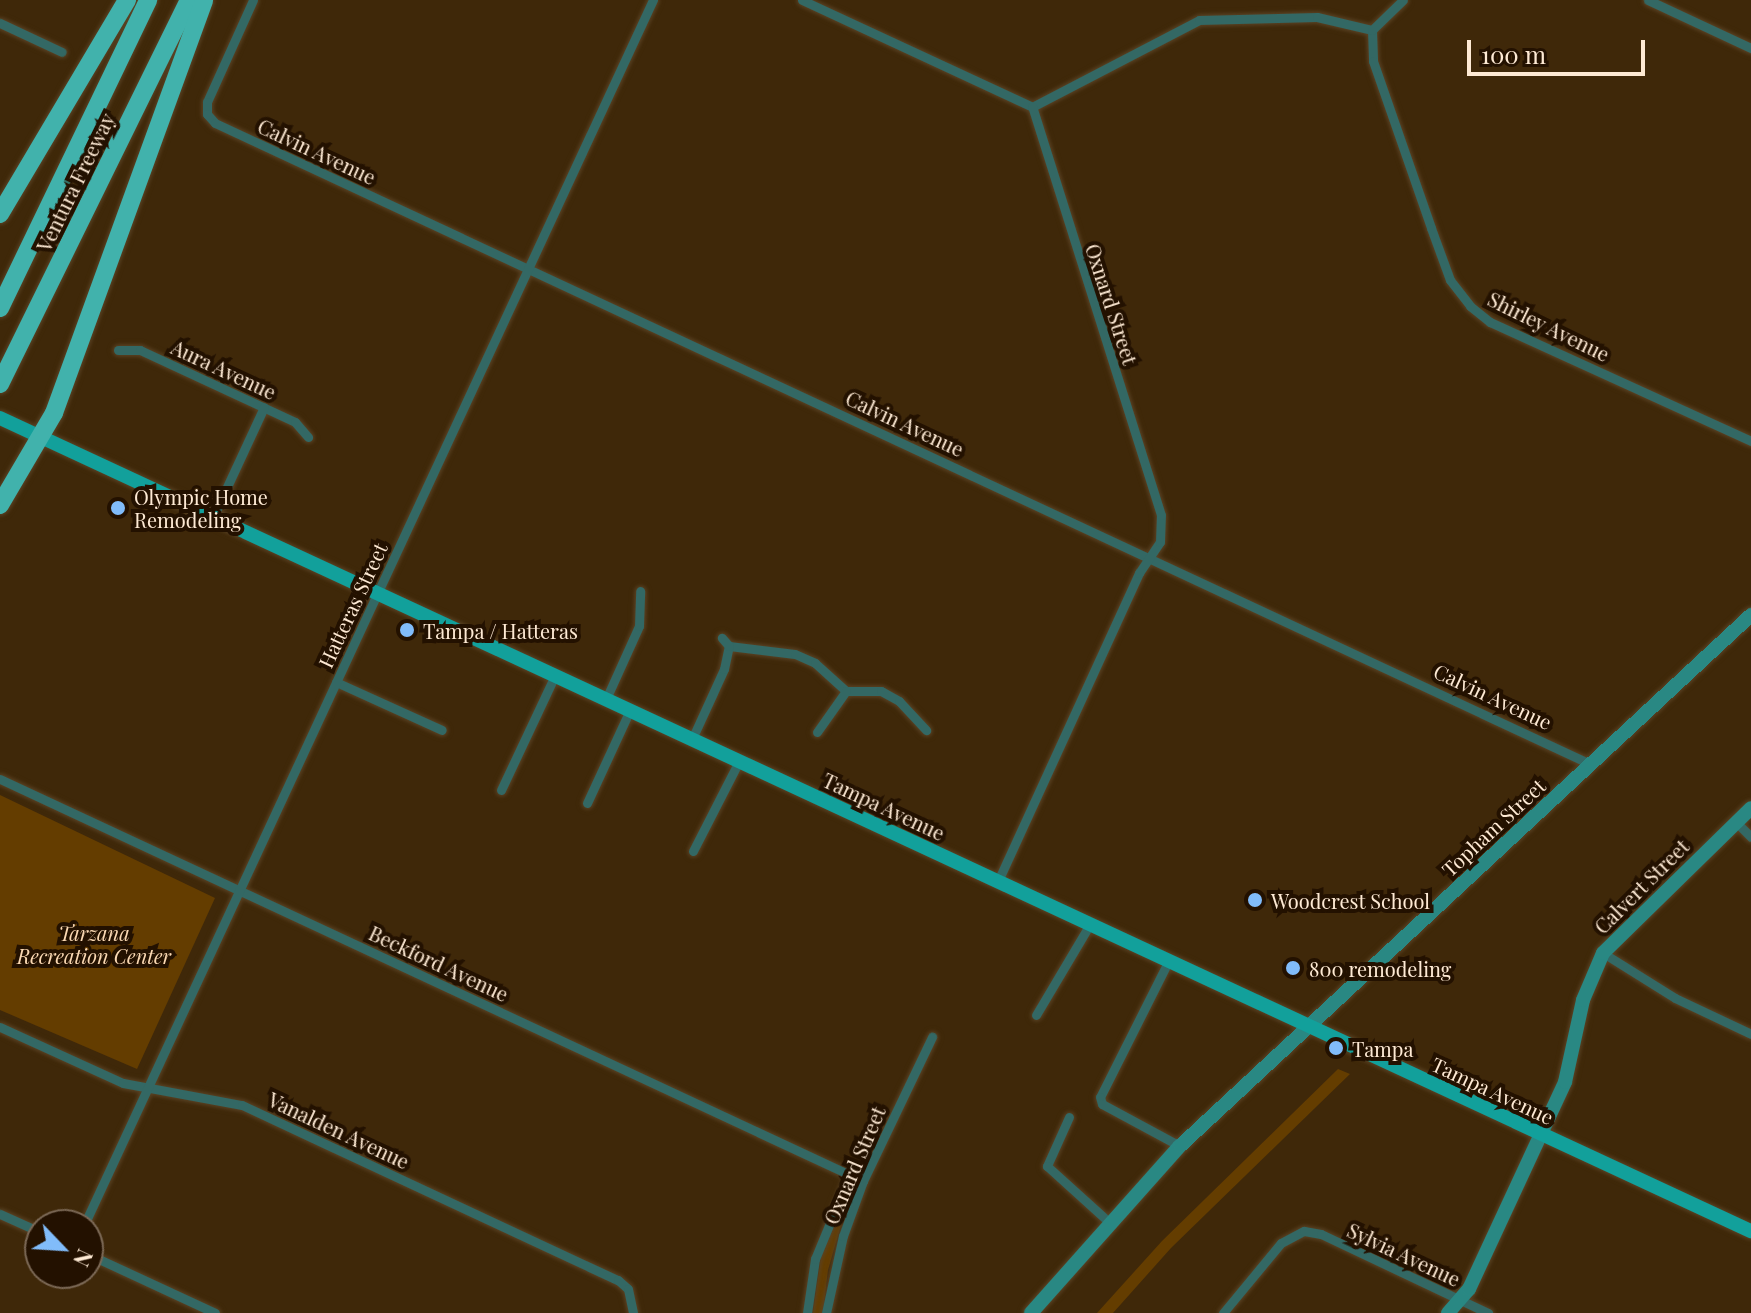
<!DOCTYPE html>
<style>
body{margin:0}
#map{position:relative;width:1751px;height:1313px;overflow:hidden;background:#3f2809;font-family:"Playfair Display",serif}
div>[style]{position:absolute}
.green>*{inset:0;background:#643d00}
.roads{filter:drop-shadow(0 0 2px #5a4325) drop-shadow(0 0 2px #5a4325)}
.street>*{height:9px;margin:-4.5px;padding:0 4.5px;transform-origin:4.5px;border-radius:4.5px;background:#336864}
.secondary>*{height:14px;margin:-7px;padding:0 7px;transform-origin:7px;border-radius:7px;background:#298883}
.primary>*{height:14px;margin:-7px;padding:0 7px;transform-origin:7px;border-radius:7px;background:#12a09b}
.highway>*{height:18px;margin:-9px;padding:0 9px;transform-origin:9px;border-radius:9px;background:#41b2ac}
.dots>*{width:22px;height:22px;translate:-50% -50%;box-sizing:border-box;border:4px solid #231100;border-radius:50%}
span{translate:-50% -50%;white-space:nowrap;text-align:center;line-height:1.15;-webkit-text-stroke:8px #231100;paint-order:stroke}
.street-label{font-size:20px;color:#feead4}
.poi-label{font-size:20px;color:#feead4}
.left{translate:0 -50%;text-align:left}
.park-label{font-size:20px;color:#fbd9b3;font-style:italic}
.north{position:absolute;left:24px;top:1209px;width:80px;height:80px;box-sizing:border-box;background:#231100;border:2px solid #7b6855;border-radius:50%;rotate:115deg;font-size:22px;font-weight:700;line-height:32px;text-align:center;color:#feead4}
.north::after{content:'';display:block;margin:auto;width:28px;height:36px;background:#81bcfa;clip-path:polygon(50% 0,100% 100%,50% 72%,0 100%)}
.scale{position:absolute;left:1467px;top:40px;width:178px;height:36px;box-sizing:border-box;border:4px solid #feead4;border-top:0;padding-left:10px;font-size:24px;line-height:28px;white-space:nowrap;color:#feead4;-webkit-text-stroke:6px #231100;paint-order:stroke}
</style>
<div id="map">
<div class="green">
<i style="clip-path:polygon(0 795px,215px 898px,137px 1069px,0 1010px)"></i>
<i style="clip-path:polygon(1338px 1069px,1350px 1074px,1171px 1248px,1113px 1313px,1097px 1313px,1162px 1241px)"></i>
<i style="clip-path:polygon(849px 1198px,828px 1270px,823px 1313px,813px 1313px,821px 1257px,843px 1200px)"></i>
</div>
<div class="roads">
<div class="street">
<i style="left:253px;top:0;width:112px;rotate:114.3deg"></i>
<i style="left:207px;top:102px;width:12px;rotate:90deg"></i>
<i style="left:207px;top:114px;width:12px;rotate:48deg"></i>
<i style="left:215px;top:123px;width:1517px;rotate:24.99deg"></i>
<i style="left:802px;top:0;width:254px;rotate:24.9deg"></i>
<i style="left:1648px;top:0;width:114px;rotate:25deg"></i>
<i style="left:0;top:23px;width:68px;rotate:25.1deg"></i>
<i style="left:1372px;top:30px;width:31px;rotate:88deg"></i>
<i style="left:1373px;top:61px;width:177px;rotate:70.8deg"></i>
<i style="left:1431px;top:228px;width:55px;rotate:69.9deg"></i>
<i style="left:1450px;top:280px;width:33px;rotate:52deg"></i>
<i style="left:1470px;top:306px;width:26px;rotate:39deg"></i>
<i style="left:1490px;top:322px;width:287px;rotate:24.5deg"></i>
<i style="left:1032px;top:107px;width:188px;rotate:-27.5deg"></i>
<i style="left:1199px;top:20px;width:118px;rotate:-1.5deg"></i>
<i style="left:1317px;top:17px;width:57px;rotate:13.3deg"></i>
<i style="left:1372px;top:30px;width:43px;rotate:-44.1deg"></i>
<i style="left:118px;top:350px;width:22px"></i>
<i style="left:140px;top:350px;width:171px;rotate:24.9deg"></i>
<i style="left:295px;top:422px;width:20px;rotate:49deg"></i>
<i style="left:213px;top:517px;width:121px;rotate:-65.1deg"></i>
<i style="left:729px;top:646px;width:66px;rotate:6.9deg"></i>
<i style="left:795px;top:654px;width:22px;rotate:24deg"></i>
<i style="left:815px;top:663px;width:42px;rotate:42.1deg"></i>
<i style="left:846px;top:691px;width:35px"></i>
<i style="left:881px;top:691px;width:21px;rotate:29deg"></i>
<i style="left:899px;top:701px;width:40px;rotate:47deg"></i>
<i style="left:336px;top:682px;width:116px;rotate:24.4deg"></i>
<i style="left:606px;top:699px;width:80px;rotate:-65.7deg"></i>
<i style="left:639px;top:626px;width:35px;rotate:-88deg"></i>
<i style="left:817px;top:732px;width:50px;rotate:-54.7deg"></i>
<i style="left:692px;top:739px;width:77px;rotate:-65.4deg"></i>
<i style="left:724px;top:669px;width:24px;rotate:-78deg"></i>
<i style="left:729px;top:646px;width:11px;rotate:-131deg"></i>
<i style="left:0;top:779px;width:952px;rotate:24.98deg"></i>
<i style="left:501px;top:790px;width:127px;rotate:-64.8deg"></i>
<i style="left:587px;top:803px;width:102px;rotate:-65.2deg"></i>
<i style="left:1736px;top:822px;width:21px;rotate:45deg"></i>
<i style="left:693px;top:851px;width:101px;rotate:-62.9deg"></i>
<i style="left:998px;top:881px;width:339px;rotate:-65.4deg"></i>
<i style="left:1139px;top:573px;width:37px;rotate:-56deg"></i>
<i style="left:1160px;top:542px;width:27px;rotate:-88deg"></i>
<i style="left:1161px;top:515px;width:428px;rotate:-107.5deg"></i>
<i style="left:1603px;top:953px;width:85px;rotate:32deg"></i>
<i style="left:1675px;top:998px;width:84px;rotate:25.3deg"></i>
<i style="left:1169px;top:960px;width:153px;rotate:116.7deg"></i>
<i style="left:1100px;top:1097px;width:7px;rotate:74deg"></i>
<i style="left:1102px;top:1104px;width:89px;rotate:28.3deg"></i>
<i style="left:1036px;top:1015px;width:106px;rotate:-59.3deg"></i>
<i style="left:0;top:1027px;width:135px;rotate:24.5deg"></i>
<i style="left:123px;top:1083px;width:121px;rotate:10.5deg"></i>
<i style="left:242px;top:1105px;width:415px;rotate:25deg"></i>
<i style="left:618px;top:1280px;width:13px;rotate:42deg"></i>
<i style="left:628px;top:1289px;width:25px;rotate:78deg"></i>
<i style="left:1069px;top:1117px;width:54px;rotate:114.2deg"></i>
<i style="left:1047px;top:1166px;width:84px;rotate:42.1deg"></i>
<i style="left:0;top:1214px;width:44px;rotate:24.2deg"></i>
<i style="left:84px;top:1225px;width:1351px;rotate:-65.09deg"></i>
<i style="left:88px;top:1254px;width:140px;rotate:24.9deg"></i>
<i style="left:807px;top:1313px;width:55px;rotate:-81.6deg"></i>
<i style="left:815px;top:1259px;width:92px;rotate:-67.6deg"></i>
<i style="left:826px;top:1313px;width:79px;rotate:-77.6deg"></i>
<i style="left:843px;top:1236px;width:59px;rotate:-70deg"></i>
<i style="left:863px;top:1181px;width:160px;rotate:-64.4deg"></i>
<i style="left:1223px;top:1313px;width:91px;rotate:-50.4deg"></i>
<i style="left:1281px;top:1243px;width:26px;rotate:-28deg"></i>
<i style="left:1304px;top:1231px;width:17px;rotate:10deg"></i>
<i style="left:1321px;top:1234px;width:185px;rotate:25.3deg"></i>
</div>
<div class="secondary">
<i style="left:1031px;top:1313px;width:224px;rotate:-48.3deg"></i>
<i style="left:1180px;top:1146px;width:780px;rotate:-42.92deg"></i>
<i style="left:1448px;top:1313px;width:32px;rotate:-49deg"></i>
<i style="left:1469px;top:1289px;width:228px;rotate:-65.1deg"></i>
<i style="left:1565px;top:1082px;width:84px;rotate:-77.6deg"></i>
<i style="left:1583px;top:1000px;width:51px;rotate:-66.9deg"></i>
<i style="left:1603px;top:953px;width:207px;rotate:-44.4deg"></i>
</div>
<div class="primary">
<i style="left:0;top:418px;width:1931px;rotate:24.91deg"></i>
</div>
<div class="highway">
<i style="left:0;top:214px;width:249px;rotate:-59.3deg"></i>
<i style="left:0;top:308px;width:342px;rotate:-64.3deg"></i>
<i style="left:0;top:384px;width:428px;rotate:-63.8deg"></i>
<i style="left:0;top:505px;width:107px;rotate:-59.6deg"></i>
<i style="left:54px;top:413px;width:439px;rotate:-70deg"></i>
</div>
</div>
<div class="dots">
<i style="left:118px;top:508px;background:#81bcfa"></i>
<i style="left:407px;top:630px;background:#81bcfa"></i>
<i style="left:1255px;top:900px;background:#81bcfa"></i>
<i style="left:1293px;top:968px;background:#81bcfa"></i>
<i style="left:1336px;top:1048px;background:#81bcfa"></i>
</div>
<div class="street-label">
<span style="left:317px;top:151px;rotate:25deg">Calvin Avenue</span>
<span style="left:75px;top:182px;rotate:-64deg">Ventura Freeway</span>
<span style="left:1112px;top:304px;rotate:72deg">Oxnard Street</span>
<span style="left:1549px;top:326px;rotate:26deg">Shirley Avenue</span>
<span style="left:224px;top:369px;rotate:25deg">Aura Avenue</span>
<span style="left:905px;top:423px;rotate:25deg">Calvin Avenue</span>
<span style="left:352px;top:605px;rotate:-65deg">Hatteras Street</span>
<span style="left:1493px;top:696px;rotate:25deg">Calvin Avenue</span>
<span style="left:884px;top:806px;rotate:25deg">Tampa Avenue</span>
<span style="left:1493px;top:827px;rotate:-43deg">Topham Street</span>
<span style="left:1641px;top:886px;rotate:-45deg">Calvert Street</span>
<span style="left:439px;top:963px;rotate:25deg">Beckford Avenue</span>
<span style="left:1493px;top:1090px;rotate:25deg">Tampa Avenue</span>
<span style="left:339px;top:1130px;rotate:25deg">Vanalden Avenue</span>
<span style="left:854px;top:1165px;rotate:-67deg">Oxnard Street</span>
<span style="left:1404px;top:1254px;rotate:25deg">Sylvia Avenue</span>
</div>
<div class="poi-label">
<span class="left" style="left:134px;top:508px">Olympic Home<br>Remodeling</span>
<span class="left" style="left:423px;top:630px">Tampa / Hatteras</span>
<span class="left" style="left:1271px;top:900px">Woodcrest School</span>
<span class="left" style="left:1309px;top:968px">800 remodeling</span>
<span class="left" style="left:1352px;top:1048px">Tampa</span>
</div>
<div class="park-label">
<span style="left:94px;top:944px">Tarzana<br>Recreation Center</span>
</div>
<div class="north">N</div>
<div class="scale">100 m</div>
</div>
